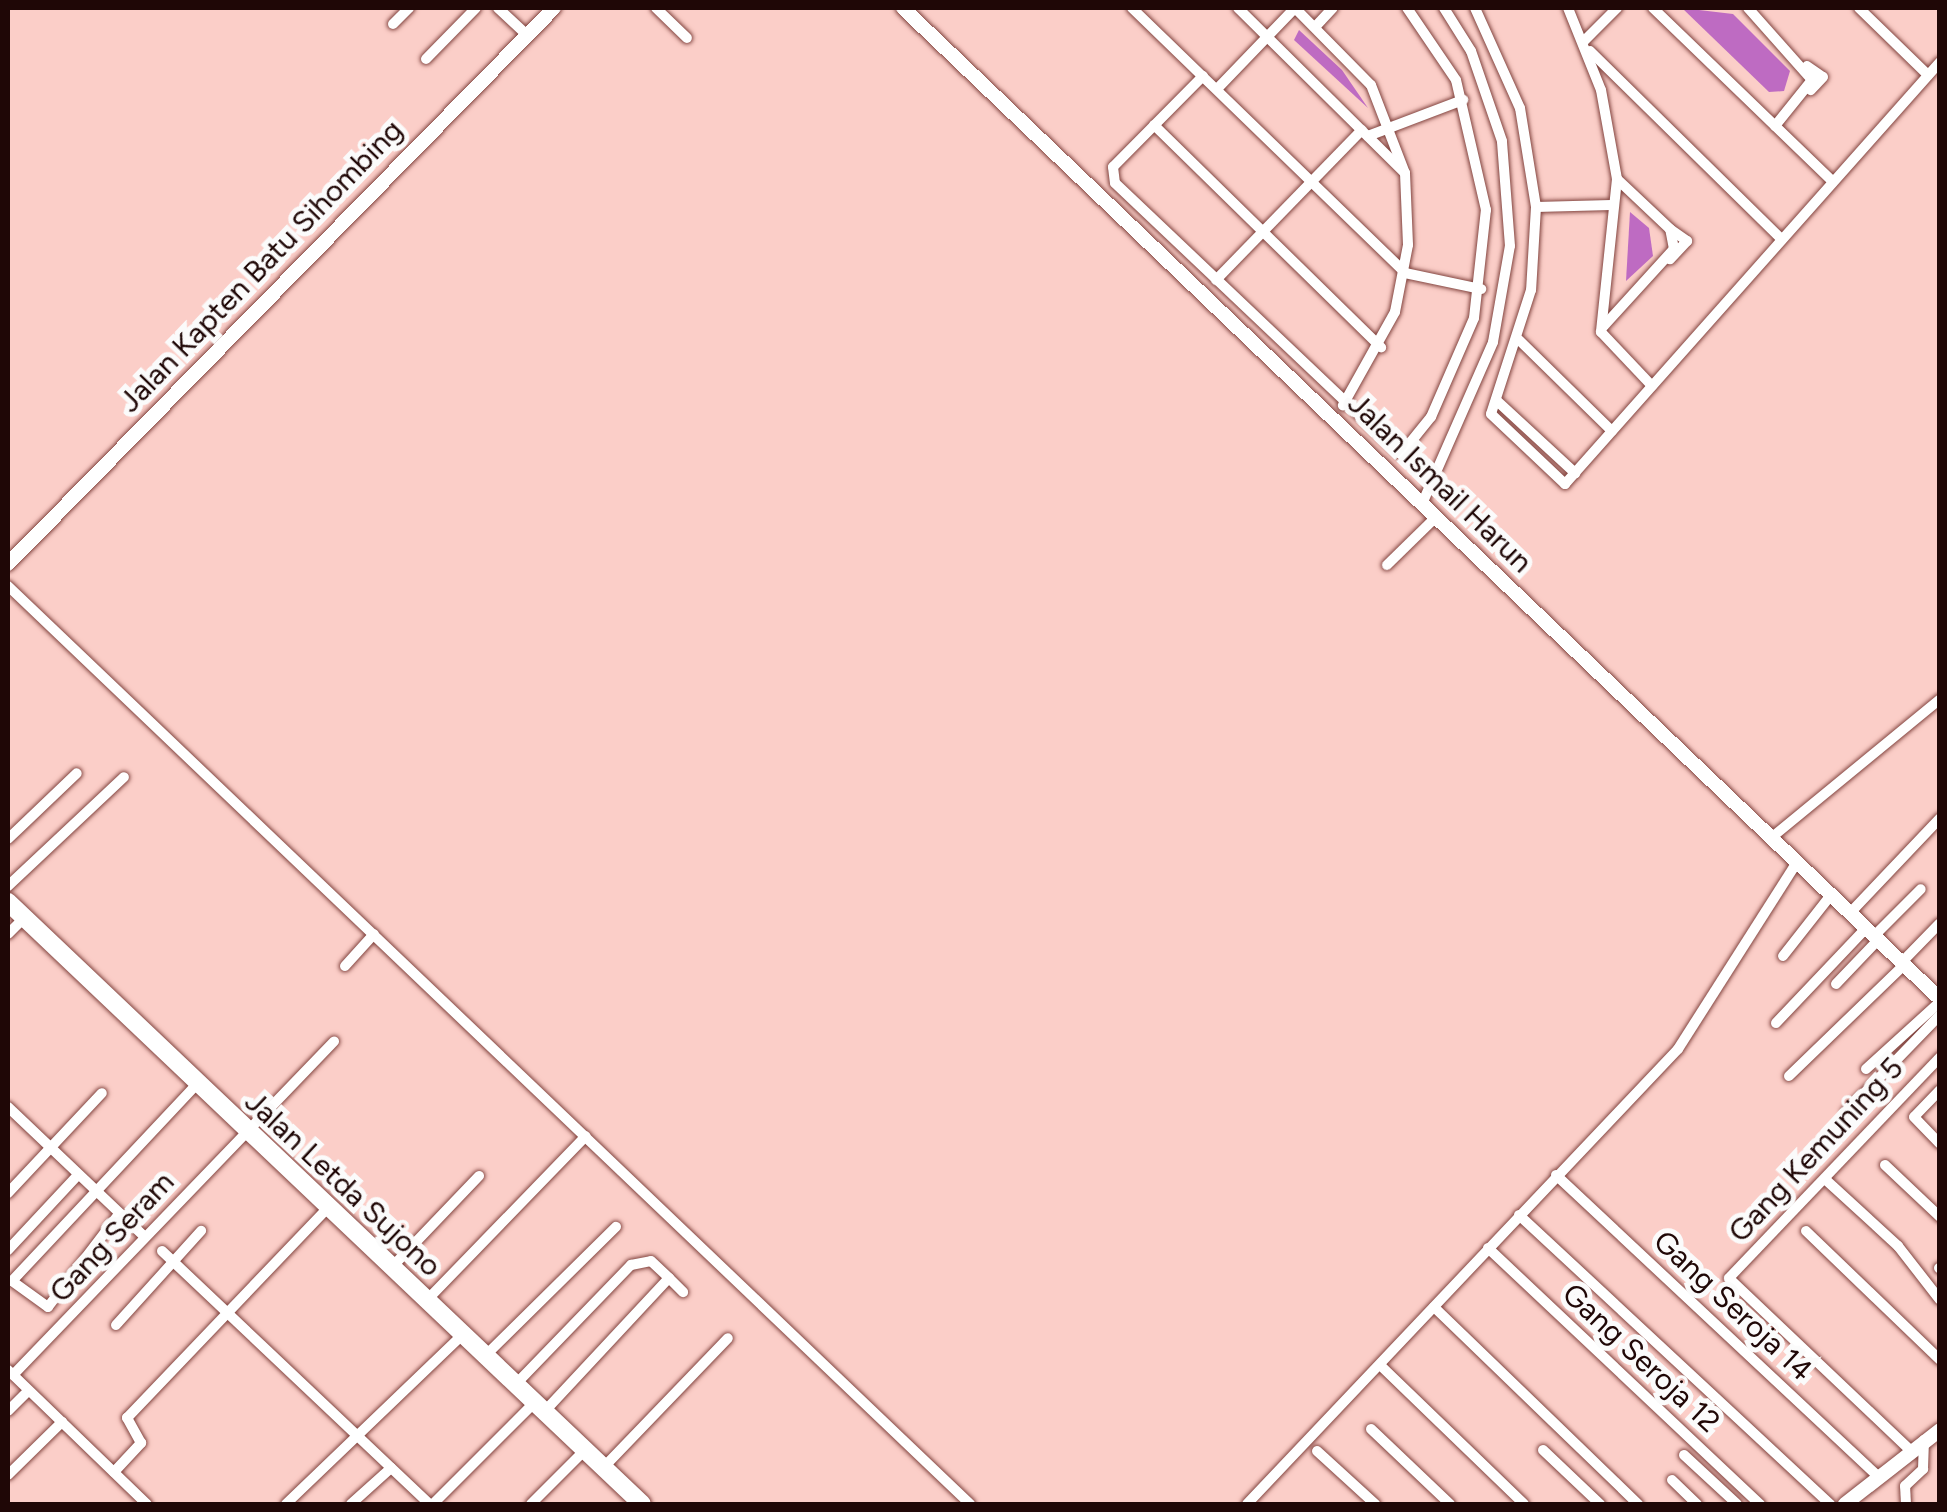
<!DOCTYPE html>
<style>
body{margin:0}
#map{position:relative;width:1947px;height:1512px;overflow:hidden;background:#fbcec8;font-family:Figtree,sans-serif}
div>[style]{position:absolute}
.water>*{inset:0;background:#be6bc2}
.roads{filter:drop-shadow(0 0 2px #82443f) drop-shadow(0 0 2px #82443f)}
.street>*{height:10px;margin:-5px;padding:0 5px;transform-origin:5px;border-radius:5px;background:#fff}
.secondary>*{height:14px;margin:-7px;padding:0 7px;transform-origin:7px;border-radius:7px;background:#fff}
.highway>*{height:18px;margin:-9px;padding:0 9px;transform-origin:9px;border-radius:9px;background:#fff}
span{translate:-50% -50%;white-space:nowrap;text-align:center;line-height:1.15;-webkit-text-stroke:10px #fbfbfb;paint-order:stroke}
.street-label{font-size:30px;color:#1f0706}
.frame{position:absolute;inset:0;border:10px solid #1f0706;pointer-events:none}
</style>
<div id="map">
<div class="water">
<i style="clip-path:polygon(1682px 8px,1733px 14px,1790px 71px,1784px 91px,1769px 92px)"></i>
<i style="clip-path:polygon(1299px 30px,1342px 70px,1368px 108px,1294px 40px)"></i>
<i style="clip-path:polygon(1630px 212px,1649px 228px,1653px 256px,1626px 281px)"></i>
</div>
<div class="roads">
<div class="street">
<i style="left:498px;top:8px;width:40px;rotate:43deg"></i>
<i style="left:656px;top:8px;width:43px;rotate:44.1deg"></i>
<i style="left:1132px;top:8px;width:380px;rotate:44.1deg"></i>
<i style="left:1405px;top:273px;width:78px;rotate:11.9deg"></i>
<i style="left:1238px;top:8px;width:235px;rotate:44.7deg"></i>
<i style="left:1295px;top:8px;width:108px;rotate:45.4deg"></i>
<i style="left:1371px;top:85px;width:94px;rotate:68.9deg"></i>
<i style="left:1405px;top:173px;width:72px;rotate:87.6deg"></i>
<i style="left:1408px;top:245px;width:68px;rotate:101deg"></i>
<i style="left:1395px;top:312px;width:107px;rotate:119.2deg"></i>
<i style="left:1475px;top:8px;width:110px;rotate:65.8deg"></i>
<i style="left:1520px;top:108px;width:100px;rotate:80.8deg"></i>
<i style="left:1536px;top:207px;width:83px;rotate:93.4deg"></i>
<i style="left:1531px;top:290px;width:130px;rotate:107.9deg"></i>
<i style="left:1491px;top:414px;width:102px;rotate:43.4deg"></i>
<i style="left:1565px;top:484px;width:565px;rotate:-48.37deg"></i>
<i style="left:1568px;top:8px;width:88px;rotate:68.1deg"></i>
<i style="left:1601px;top:90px;width:90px;rotate:79.8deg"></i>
<i style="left:1617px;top:179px;width:154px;rotate:96deg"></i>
<i style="left:1601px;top:332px;width:74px;rotate:46.6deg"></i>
<i style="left:1653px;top:8px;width:250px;rotate:44deg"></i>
<i style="left:1748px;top:8px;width:96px;rotate:48.4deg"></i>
<i style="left:1812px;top:80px;width:59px;rotate:128.8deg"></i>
<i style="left:1859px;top:8px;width:96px;rotate:44.2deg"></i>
<i style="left:393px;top:24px;width:23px;rotate:-45deg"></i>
<i style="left:1315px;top:27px;width:26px;rotate:-47deg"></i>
<i style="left:1584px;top:41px;width:47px;rotate:-45deg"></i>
<i style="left:1590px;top:51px;width:269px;rotate:44.5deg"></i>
<i style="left:426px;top:59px;width:71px;rotate:-45.6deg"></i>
<i style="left:1807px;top:66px;width:19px;rotate:35deg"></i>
<i style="left:1823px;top:77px;width:18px;rotate:133deg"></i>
<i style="left:1203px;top:76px;width:128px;rotate:134.7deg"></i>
<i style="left:1113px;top:167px;width:16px;rotate:83deg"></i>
<i style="left:1115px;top:183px;width:394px;rotate:43.5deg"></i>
<i style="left:1401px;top:454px;width:48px;rotate:-51deg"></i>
<i style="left:1431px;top:417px;width:108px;rotate:-66.5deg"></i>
<i style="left:1474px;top:318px;width:109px;rotate:-83.7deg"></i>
<i style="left:1486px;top:210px;width:133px;rotate:-103deg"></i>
<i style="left:1456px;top:80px;width:87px;rotate:-124.2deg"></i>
<i style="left:1217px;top:89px;width:112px;rotate:-46.1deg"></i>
<i style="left:1154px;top:125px;width:318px;rotate:44.4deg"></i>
<i style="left:1368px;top:136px;width:102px;rotate:-20.8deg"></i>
<i style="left:1536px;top:207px;width:75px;rotate:-1.5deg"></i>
<i style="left:1670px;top:229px;width:21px;rotate:35deg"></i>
<i style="left:1687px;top:241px;width:25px;rotate:133deg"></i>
<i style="left:1216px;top:280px;width:209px;rotate:-45.8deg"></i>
<i style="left:1602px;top:328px;width:107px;rotate:-47.7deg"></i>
<i style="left:1674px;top:249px;width:20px;rotate:-101deg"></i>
<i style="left:1670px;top:229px;width:73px;rotate:-136.7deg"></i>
<i style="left:1519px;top:340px;width:130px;rotate:44.4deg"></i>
<i style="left:1496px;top:400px;width:108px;rotate:42.7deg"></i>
<i style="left:1422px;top:504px;width:177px;rotate:-66.3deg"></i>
<i style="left:1493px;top:342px;width:97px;rotate:-80deg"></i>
<i style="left:1510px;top:246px;width:105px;rotate:-94.4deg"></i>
<i style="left:1502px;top:141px;width:95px;rotate:-109deg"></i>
<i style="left:1471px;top:51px;width:51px;rotate:-122.1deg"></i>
<i style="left:1387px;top:565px;width:69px;rotate:-44.4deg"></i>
<i style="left:8px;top:586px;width:1330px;rotate:43.66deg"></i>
<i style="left:1771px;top:838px;width:219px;rotate:-39.4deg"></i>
<i style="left:8px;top:839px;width:95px;rotate:-43.7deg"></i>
<i style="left:8px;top:886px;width:159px;rotate:-43.2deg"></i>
<i style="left:1850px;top:913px;width:131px;rotate:-46.5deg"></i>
<i style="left:8px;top:934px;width:23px;rotate:-45deg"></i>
<i style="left:1874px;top:936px;width:66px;rotate:-45deg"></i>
<i style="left:1783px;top:956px;width:78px;rotate:-51.8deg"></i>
<i style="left:1902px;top:962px;width:54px;rotate:-45.7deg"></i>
<i style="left:345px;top:966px;width:43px;rotate:-47.8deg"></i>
<i style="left:1836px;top:984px;width:61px;rotate:-46.3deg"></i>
<i style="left:1776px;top:1023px;width:131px;rotate:-46.5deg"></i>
<i style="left:1866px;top:1069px;width:100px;rotate:-42.2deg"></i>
<i style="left:1789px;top:1076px;width:160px;rotate:-44deg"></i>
<i style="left:1940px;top:1090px;width:37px;rotate:134deg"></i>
<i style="left:1914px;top:1117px;width:37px;rotate:46deg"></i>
<i style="left:8px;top:1107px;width:186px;rotate:43.5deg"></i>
<i style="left:1846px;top:1112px;width:135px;rotate:-45.9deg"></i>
<i style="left:1885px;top:1165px;width:76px;rotate:43.4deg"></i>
<i style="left:1556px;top:1175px;width:438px;rotate:43.1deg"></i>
<i style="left:1826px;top:1180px;width:98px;rotate:42.5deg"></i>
<i style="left:1898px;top:1246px;width:68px;rotate:52.1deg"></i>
<i style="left:8px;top:1193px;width:137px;rotate:-46.8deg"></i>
<i style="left:119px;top:1214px;width:117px;rotate:127.4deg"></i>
<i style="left:48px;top:1307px;width:44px;rotate:-144.2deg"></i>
<i style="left:12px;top:1281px;width:270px;rotate:-46.8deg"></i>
<i style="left:1519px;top:1215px;width:425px;rotate:42.9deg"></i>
<i style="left:1806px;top:1231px;width:186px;rotate:43.9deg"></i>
<i style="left:1488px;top:1248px;width:374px;rotate:43.3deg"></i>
<i style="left:8px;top:1250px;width:103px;rotate:-47deg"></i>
<i style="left:162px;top:1251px;width:369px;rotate:43.4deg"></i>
<i style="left:392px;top:1267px;width:126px;rotate:-46.3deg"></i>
<i style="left:1939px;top:1268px;width:1px;rotate:45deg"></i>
<i style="left:427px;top:1300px;width:228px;rotate:-45.9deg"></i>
<i style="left:1434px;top:1307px;width:284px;rotate:44deg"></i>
<i style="left:116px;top:1325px;width:127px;rotate:-47.9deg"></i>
<i style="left:485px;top:1356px;width:184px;rotate:-44.6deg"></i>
<i style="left:1380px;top:1365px;width:200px;rotate:44deg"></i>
<i style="left:8px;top:1370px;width:193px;rotate:44deg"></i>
<i style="left:13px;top:1375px;width:463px;rotate:-46.1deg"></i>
<i style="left:515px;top:1385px;width:167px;rotate:-46deg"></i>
<i style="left:631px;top:1265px;width:20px;rotate:-11deg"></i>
<i style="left:651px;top:1261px;width:25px;rotate:43deg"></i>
<i style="left:8px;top:1411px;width:28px;rotate:-45deg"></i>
<i style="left:544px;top:1412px;width:183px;rotate:-47deg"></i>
<i style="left:669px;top:1278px;width:20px;rotate:45deg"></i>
<i style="left:1371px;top:1429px;width:109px;rotate:43.5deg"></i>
<i style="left:1909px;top:1449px;width:248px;rotate:-136.5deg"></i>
<i style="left:1729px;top:1278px;width:306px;rotate:-46.3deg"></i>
<i style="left:1543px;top:1450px;width:79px;rotate:43.5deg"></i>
<i style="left:1317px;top:1451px;width:79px;rotate:42.4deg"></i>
<i style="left:1684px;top:1455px;width:72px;rotate:42.8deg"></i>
<i style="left:603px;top:1468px;width:180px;rotate:-46.1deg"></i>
<i style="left:114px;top:1472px;width:40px;rotate:-47deg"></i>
<i style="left:141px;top:1443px;width:29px;rotate:-119deg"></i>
<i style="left:127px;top:1418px;width:291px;rotate:-46.3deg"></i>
<i style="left:8px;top:1475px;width:76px;rotate:-44.5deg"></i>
<i style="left:1672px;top:1480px;width:35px;rotate:44deg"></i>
<i style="left:286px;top:1504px;width:244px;rotate:-43.8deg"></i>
<i style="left:351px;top:1504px;width:54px;rotate:-42deg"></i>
<i style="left:433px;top:1504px;width:143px;rotate:-45deg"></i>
<i style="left:531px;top:1504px;width:76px;rotate:-45deg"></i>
<i style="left:1247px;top:1504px;width:627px;rotate:-46.55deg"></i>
<i style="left:1678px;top:1049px;width:222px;rotate:-57.5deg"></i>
<i style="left:1906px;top:1504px;width:18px;rotate:-93deg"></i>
<i style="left:1905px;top:1486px;width:25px;rotate:-43deg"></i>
<i style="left:1923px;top:1469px;width:29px;rotate:-88deg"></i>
</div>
<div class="secondary">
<i style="left:903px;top:8px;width:1434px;rotate:43.7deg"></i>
<i style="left:8px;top:564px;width:779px;rotate:-45.52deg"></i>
<i style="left:1845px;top:1504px;width:120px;rotate:-37.9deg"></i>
</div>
<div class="highway">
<i style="left:8px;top:902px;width:874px;rotate:43.52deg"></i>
</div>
</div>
<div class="street-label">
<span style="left:261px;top:266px;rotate:-46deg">Jalan Kapten Batu Sihombing</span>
<span style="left:1440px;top:483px;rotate:44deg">Jalan Ismail Harun</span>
<span style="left:1816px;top:1150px;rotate:-47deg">Gang Kemuning 5</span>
<span style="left:343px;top:1184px;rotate:43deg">Jalan Letda Sujono</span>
<span style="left:112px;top:1237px;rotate:-47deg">Gang Seram</span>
<span style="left:1733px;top:1306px;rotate:43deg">Gang Seroja 14</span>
<span style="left:1641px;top:1358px;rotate:43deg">Gang Seroja 12</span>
</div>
<div class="frame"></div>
</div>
